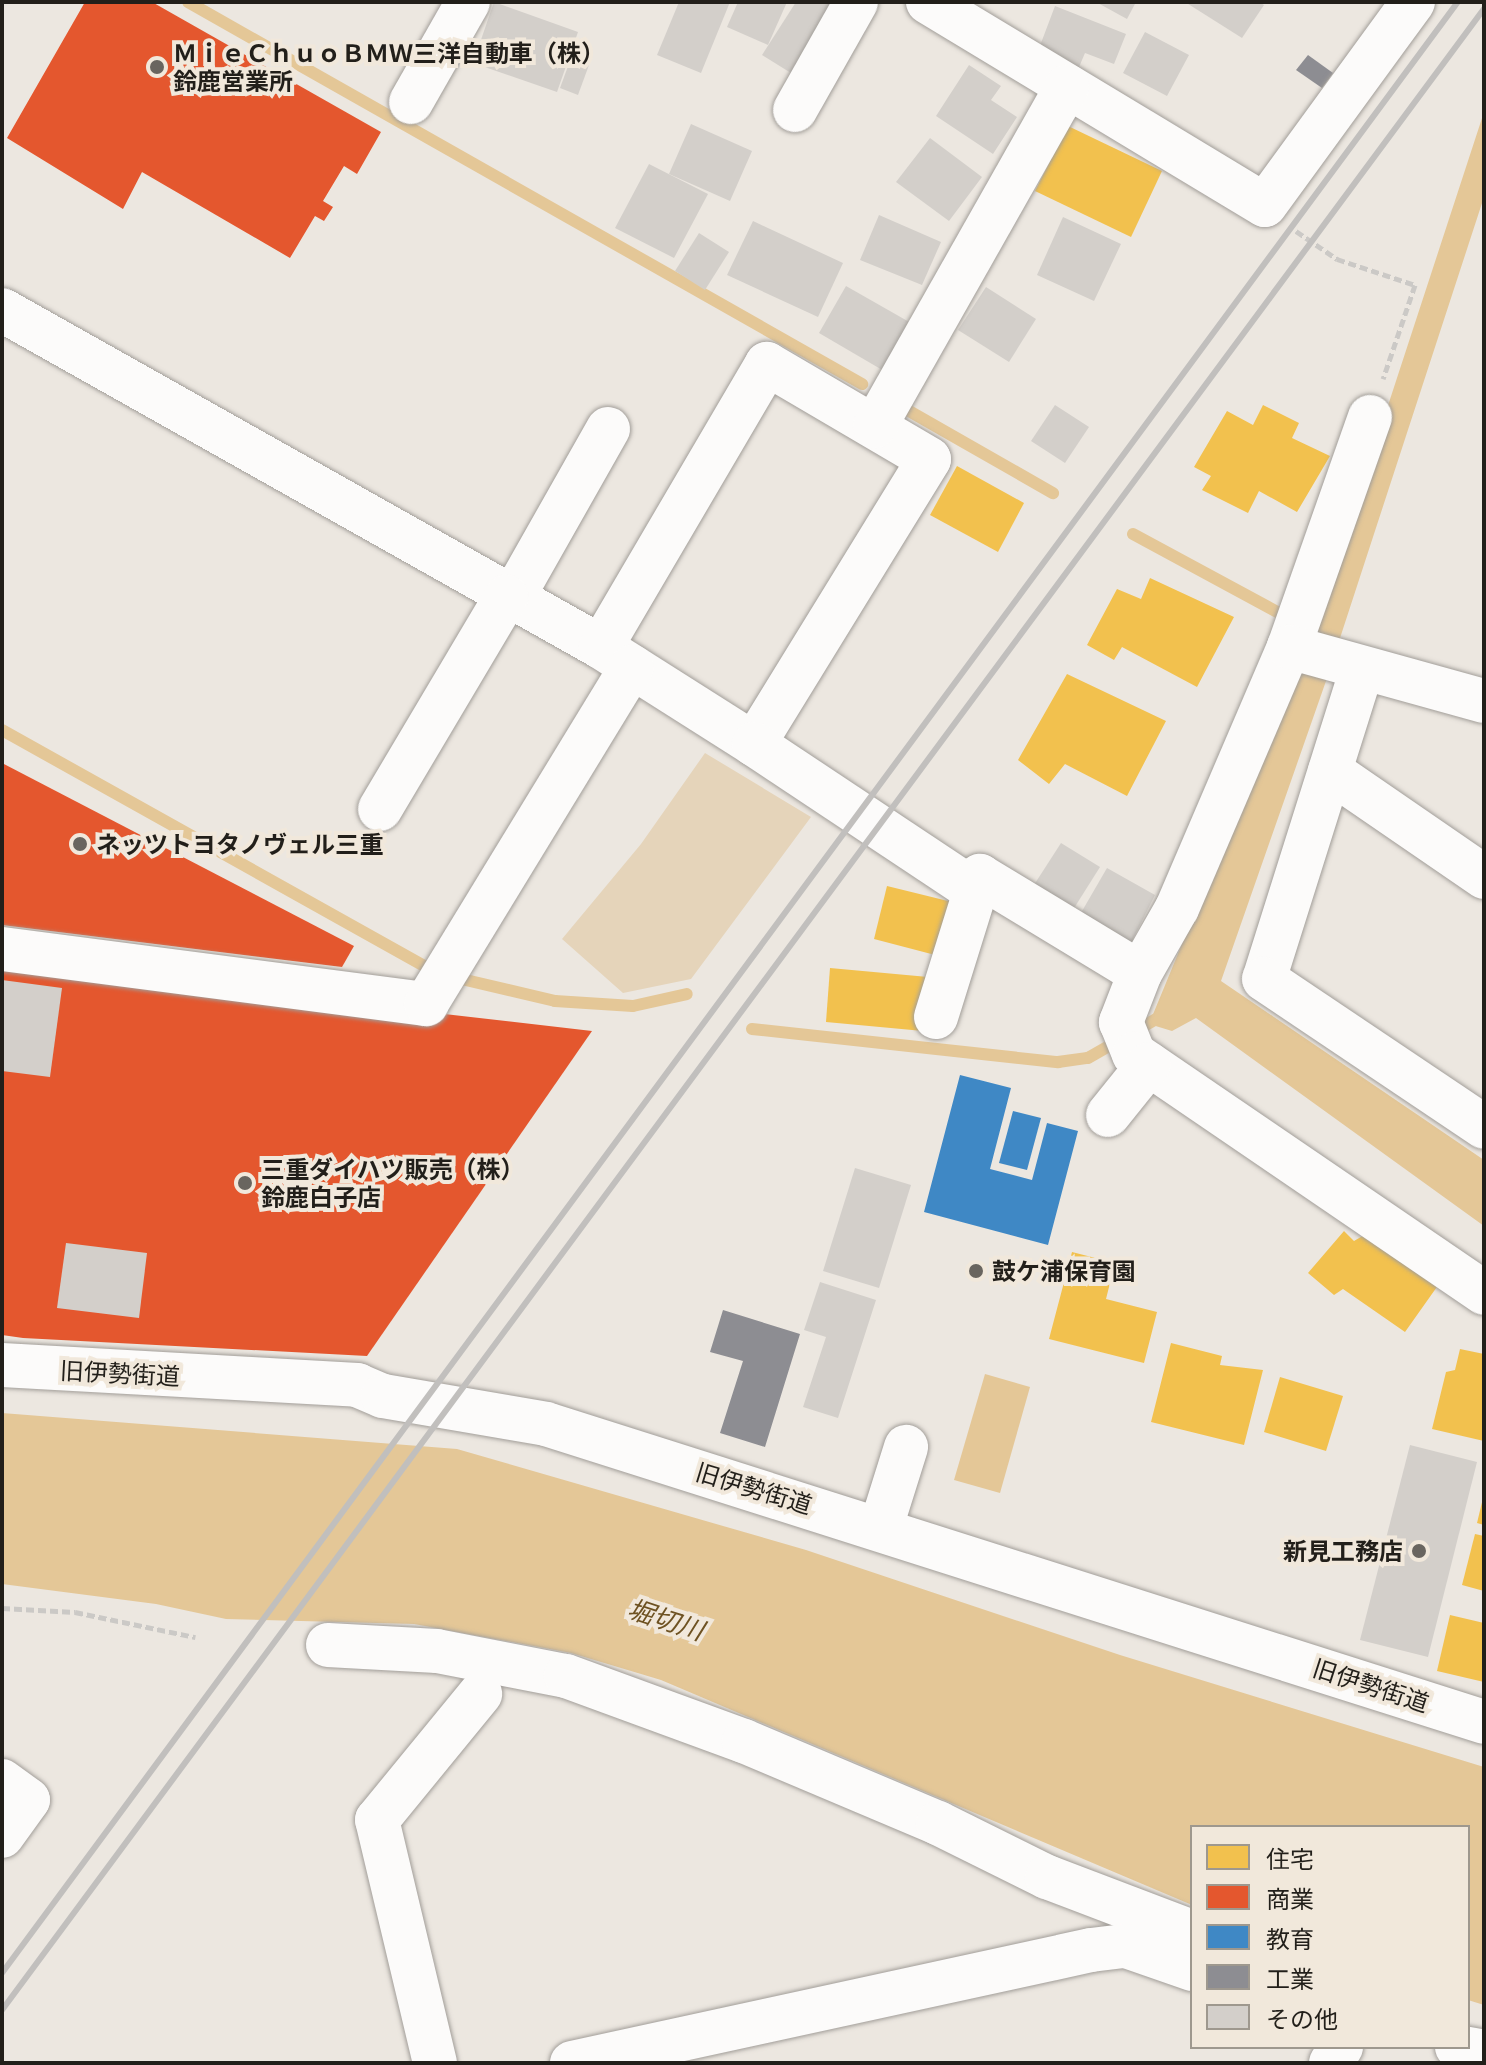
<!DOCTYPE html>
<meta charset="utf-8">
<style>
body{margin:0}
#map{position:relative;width:1486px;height:2065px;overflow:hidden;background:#ece7e0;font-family:Commissioner,"Noto Sans JP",sans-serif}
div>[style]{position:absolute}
.green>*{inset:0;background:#e5d4ba}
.water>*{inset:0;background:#e4c797}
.homes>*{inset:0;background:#f2c14e}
.shops>*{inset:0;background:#e4572e}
.schools>*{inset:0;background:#3f88c5}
.industry>*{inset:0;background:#8d8d92}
.stream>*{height:12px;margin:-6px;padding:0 6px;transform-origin:6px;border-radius:6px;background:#e4c797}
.building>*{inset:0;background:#d3cfca}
.path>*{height:5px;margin-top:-2.5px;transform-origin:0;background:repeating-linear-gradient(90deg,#cbc9c6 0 8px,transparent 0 12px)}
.roads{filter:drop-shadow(0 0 2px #a29e99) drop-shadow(0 0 2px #a29e99)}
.minor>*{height:44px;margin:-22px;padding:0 22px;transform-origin:22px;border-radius:22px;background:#fcfbfa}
.rail>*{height:6px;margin:-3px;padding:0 3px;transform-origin:3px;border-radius:3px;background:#c1bfbd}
.dots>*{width:22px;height:22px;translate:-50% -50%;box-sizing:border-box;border:4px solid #f1e8db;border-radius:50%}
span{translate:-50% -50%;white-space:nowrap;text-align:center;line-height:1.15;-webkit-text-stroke:8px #f1e8db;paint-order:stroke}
.poi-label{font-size:24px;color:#221f1a;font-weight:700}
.left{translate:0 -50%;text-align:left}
.right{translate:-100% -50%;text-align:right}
.street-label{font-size:24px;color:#221f1a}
.water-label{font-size:26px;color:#6e5222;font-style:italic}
.frame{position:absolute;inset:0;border:4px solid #221f1a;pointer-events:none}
.legend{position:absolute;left:1190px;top:1825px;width:280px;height:224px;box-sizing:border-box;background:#f1e8db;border:2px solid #9e988e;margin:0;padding:10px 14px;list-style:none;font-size:24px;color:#221f1a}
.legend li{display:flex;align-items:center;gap:16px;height:40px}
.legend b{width:40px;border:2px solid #9e988e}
</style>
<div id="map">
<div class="green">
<i style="clip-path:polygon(705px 753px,811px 817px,691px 979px,623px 993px,562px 939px,641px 844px)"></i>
</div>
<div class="water">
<i style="clip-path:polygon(1484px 112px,1484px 197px,1326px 681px,1221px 981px,1484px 1160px,1484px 1226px,1196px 1018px,1172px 1031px,1149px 1024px,1326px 595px)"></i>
<i style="clip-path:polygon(985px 1374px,1030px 1387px,1000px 1493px,954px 1480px)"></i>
<i style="clip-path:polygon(2px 1413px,457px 1449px,806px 1550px,1120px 1655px,1484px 1767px,1484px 2005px,1468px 2000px,1468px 1827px,1192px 1827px,1192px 1905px,661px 1680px,571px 1653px,414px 1624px,226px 1619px,156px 1604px,2px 1584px)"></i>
</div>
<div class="homes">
<i style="clip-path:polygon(1068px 126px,1162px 171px,1131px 237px,1035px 191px)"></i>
<i style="clip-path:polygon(1263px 405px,1299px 423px,1292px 438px,1330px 456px,1297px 512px,1259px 491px,1248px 513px,1202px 490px,1211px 476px,1194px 467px,1227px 411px,1253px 425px)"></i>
<i style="clip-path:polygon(957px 466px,1024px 503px,998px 552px,930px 515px)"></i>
<i style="clip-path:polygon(1150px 578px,1234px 617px,1197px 687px,1122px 647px,1114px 660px,1087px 645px,1117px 589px,1141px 599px)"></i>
<i style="clip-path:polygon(1067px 674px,1166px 721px,1127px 796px,1065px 764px,1049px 784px,1018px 760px)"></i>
<i style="clip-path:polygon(887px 886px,952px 902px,939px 956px,874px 939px)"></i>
<i style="clip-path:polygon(830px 968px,928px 977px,923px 1031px,826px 1022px)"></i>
<i style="clip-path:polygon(1344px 1231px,1354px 1241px,1366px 1234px,1439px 1284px,1405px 1332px,1343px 1289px,1334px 1295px,1308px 1273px)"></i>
<i style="clip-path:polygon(1072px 1252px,1115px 1263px,1106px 1299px,1157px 1312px,1144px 1363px,1049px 1339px)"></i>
<i style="clip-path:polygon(1171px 1343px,1222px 1356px,1220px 1365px,1263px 1370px,1244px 1445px,1151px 1422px)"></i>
<i style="clip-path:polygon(1460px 1349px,1484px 1354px,1484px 1441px,1432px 1429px,1446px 1372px,1455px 1370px)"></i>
<i style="clip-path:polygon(1280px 1377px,1343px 1396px,1326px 1451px,1264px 1432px)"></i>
<i style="clip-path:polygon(1483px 1498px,1484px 1499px,1484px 1525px,1477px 1523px)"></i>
<i style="clip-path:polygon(1475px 1534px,1484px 1536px,1484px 1591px,1462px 1585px)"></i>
<i style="clip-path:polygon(1450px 1615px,1484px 1623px,1484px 1682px,1437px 1671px)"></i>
</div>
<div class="shops">
<i style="clip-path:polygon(85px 2px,152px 2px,381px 132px,357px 174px,344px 166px,323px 201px,333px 207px,324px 221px,315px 216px,290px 258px,142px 172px,123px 209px,7px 138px)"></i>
<i style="clip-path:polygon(2px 763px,354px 946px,342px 967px,2px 925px)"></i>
<i style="clip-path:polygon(2px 963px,592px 1031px,367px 1356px,23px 1338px,2px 1335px)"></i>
</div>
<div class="schools">
<i style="clip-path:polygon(960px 1075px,1011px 1088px,990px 1169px,1032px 1180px,1047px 1123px,1078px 1131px,1048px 1245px,924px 1212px)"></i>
<i style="clip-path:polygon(1013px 1111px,1041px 1118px,1027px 1170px,999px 1163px)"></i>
</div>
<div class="industry">
<i style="clip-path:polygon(1308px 55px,1333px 73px,1322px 88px,1296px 70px)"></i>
<i style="clip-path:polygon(723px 1310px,800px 1334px,765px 1447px,720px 1433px,743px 1361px,710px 1352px)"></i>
</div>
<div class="stream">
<i style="left:188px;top:2px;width:775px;rotate:29.54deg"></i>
<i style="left:895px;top:403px;width:182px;rotate:29.7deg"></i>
<i style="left:1133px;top:534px;width:164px;rotate:28.4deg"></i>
<i style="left:2px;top:730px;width:496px;rotate:29.2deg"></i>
<i style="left:453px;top:977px;width:105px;rotate:13.2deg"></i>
<i style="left:555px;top:1001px;width:78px;rotate:3.7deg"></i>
<i style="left:633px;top:1006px;width:55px;rotate:-12.5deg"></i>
<i style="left:752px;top:1029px;width:308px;rotate:6.2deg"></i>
<i style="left:1058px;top:1062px;width:30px;rotate:-8deg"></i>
<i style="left:1088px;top:1058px;width:86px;rotate:-29.8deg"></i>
</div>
<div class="building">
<i style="clip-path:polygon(494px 2px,578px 32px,557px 92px,473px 63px)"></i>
<i style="clip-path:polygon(679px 2px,730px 2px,701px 73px,657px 55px)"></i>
<i style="clip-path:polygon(738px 2px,787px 2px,768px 45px,727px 27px)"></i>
<i style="clip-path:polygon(796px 2px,835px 2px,799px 78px,762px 55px)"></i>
<i style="clip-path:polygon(1096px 2px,1136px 2px,1127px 19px)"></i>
<i style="clip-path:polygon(1185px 2px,1259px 2px,1264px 5px,1242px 38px)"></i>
<i style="clip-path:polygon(1055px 6px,1126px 34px,1114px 64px,1085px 53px,1079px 67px,1038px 51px)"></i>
<i style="clip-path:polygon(1145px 32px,1189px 55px,1167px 96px,1123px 73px)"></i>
<i style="clip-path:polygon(571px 58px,589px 65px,578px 95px,560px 88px)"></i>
<i style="clip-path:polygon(969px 65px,1001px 86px,991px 100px,1017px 117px,993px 154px,936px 116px)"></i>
<i style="clip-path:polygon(691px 124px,752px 151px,730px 201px,669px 174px)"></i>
<i style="clip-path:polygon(930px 138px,982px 177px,949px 221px,896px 182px)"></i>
<i style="clip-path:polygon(649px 164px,708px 194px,674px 258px,615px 228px)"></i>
<i style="clip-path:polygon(879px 215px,941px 242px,922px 285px,860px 260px)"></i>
<i style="clip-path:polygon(1063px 217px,1121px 244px,1094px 301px,1037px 275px)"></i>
<i style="clip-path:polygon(753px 221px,843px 263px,818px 317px,727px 275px)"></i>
<i style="clip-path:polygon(699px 233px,729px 252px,705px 290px,675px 271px)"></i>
<i style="clip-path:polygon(846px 286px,911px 323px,884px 371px,819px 333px)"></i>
<i style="clip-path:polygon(986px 287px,1036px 319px,1009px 362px,958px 330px)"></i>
<i style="clip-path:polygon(1055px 405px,1089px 427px,1065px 463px,1031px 441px)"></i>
<i style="clip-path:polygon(1061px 843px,1100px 867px,1071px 913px,1032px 888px)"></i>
<i style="clip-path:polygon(1107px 868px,1155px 895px,1129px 947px,1078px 918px)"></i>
<i style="clip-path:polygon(2px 980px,62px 988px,50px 1077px,2px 1071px)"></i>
<i style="clip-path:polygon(855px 1168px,911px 1185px,879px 1288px,823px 1271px)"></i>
<i style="clip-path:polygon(66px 1243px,147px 1253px,139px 1318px,57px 1308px)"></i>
<i style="clip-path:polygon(820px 1282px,876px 1300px,838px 1418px,803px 1407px,826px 1337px,804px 1330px)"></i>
<i style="clip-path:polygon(1410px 1445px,1477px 1462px,1428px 1657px,1360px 1640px)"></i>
</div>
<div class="path">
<i style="left:1296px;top:231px;width:50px;rotate:34.3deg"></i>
<i style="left:1337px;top:259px;width:82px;rotate:18.4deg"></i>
<i style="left:1415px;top:285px;width:99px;rotate:108.8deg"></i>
<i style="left:2px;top:1608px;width:73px;rotate:3.1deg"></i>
<i style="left:75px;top:1612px;width:123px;rotate:11.8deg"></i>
</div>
<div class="roads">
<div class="minor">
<i style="left:928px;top:2px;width:393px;rotate:31.1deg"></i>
<i style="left:1265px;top:205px;width:251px;rotate:-53.9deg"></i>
<i style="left:411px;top:102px;width:115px;rotate:-60.3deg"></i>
<i style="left:795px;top:110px;width:124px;rotate:-60.5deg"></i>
<i style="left:2px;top:310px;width:687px;rotate:29.36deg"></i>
<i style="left:601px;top:647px;width:181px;rotate:32.4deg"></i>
<i style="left:754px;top:744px;width:334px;rotate:-58.4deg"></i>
<i style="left:929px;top:459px;width:188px;rotate:-149.6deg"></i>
<i style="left:767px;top:364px;width:328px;rotate:120.4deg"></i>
<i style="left:1370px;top:417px;width:244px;rotate:109.4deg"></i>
<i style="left:1289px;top:647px;width:284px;rotate:113.2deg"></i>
<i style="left:1177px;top:908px;width:75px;rotate:119.6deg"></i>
<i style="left:1140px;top:973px;width:53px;rotate:111.2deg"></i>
<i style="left:1121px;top:1022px;width:35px;rotate:68deg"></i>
<i style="left:1134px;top:1054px;width:424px;rotate:34.3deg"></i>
<i style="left:875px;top:426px;width:390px;rotate:-60.5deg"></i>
<i style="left:513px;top:597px;width:193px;rotate:-60.5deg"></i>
<i style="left:1289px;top:647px;width:202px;rotate:15.5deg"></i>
<i style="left:1362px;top:669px;width:325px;rotate:107.5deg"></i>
<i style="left:1264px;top:979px;width:265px;rotate:33.9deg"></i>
<i style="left:754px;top:744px;width:265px;rotate:33.6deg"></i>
<i style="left:1330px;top:771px;width:187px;rotate:34.5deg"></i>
<i style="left:380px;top:809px;width:247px;rotate:-59.3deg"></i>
<i style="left:2px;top:949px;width:428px;rotate:7.4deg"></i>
<i style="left:426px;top:1004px;width:395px;rotate:-58.6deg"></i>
<i style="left:936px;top:1017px;width:148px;rotate:-72.7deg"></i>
<i style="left:980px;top:876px;width:187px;rotate:31.2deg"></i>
<i style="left:1108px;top:1115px;width:65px;rotate:-51.2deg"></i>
<i style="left:2px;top:1365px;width:356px;rotate:3.2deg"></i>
<i style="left:357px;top:1385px;width:28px;rotate:23deg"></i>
<i style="left:383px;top:1396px;width:165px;rotate:9.7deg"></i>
<i style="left:546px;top:1424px;width:984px;rotate:17.62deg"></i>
<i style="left:881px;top:1527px;width:84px;rotate:-72.6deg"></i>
<i style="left:328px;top:1645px;width:109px;rotate:3.2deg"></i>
<i style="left:437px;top:1651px;width:131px;rotate:11deg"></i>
<i style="left:566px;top:1676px;width:189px;rotate:20.1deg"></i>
<i style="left:744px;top:1741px;width:211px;rotate:22.9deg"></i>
<i style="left:938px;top:1823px;width:122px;rotate:26.4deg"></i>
<i style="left:1047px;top:1877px;width:155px;rotate:20.8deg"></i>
<i style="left:2px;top:1781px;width:32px;rotate:36deg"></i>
<i style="left:28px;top:1800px;width:44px;rotate:125.8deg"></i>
<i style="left:1457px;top:2047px;width:27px;rotate:10deg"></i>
<i style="left:435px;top:2063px;width:250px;rotate:-103.4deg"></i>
<i style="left:377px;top:1820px;width:163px;rotate:-50.7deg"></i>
<i style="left:572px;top:2063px;width:531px;rotate:-12.28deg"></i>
<i style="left:1091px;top:1950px;width:35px;rotate:-7deg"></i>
<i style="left:1126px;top:1946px;width:70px;rotate:19.2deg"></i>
<i style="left:1331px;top:2063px;width:19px;rotate:-58deg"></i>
</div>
</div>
<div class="rail">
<i style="left:2px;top:1973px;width:2450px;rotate:-53.55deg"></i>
<i style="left:2px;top:2010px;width:2490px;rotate:-53.48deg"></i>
</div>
<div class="dots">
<i style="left:157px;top:67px;background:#69655f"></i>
<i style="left:80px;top:844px;background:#69655f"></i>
<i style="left:245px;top:1183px;background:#69655f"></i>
<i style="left:976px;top:1271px;background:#69655f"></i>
<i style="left:1419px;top:1551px;background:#69655f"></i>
</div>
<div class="poi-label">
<span class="left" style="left:173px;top:67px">ＭｉｅＣｈｕｏＢＭＷ三洋自動車（株）<br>鈴鹿営業所</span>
<span class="left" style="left:96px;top:844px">ネッツトヨタノヴェル三重</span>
<span class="left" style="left:261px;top:1183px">三重ダイハツ販売（株）<br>鈴鹿白子店</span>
<span class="left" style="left:992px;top:1271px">鼓ケ浦保育園</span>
<span class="right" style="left:1403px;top:1551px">新見工務店</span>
</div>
<div class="street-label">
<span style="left:120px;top:1373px;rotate:3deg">旧伊勢街道</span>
<span style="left:754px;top:1488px;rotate:17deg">旧伊勢街道</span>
<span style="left:1371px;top:1685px;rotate:18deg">旧伊勢街道</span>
</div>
<div class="water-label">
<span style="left:666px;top:1619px;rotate:18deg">堀切川</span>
</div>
<div class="frame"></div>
<ul class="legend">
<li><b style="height:22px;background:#f2c14e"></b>住宅</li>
<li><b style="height:22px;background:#e4572e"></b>商業</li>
<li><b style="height:22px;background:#3f88c5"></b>教育</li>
<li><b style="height:22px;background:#8d8d92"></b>工業</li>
<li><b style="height:22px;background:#d3cfca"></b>その他</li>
</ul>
</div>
